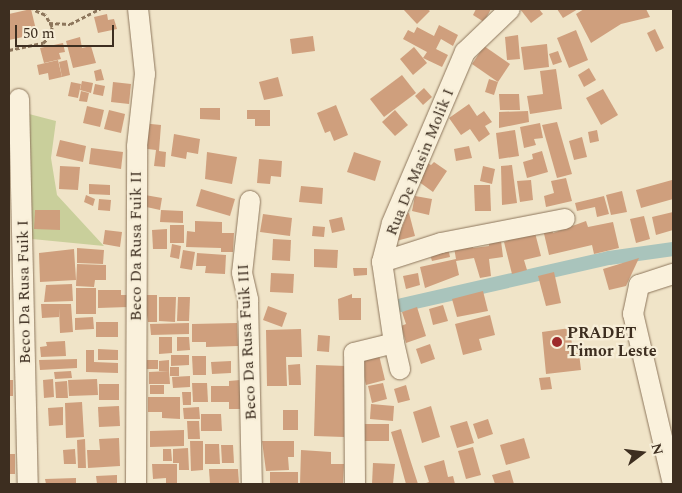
<!DOCTYPE html>
<style>
body{margin:0}
#map{position:relative;width:682px;height:493px;overflow:hidden;background:#f0e4c8;font-family:Spectral,serif}
div>[style]{position:absolute}
.green>*{inset:0;background:#c9cf9b}
.canal>*{height:14px;margin:-7px;padding:0 7px;transform-origin:7px;border-radius:7px;background:#a9c4bc}
.building>*{inset:0;background:#cf9f7d}
.path>*{height:2.5px;margin-top:-1.25px;transform-origin:0;background:repeating-linear-gradient(90deg,#8d765c 0 4px,transparent 0 6.5px)}
.roads{filter:drop-shadow(0 0 1px #8d765c) drop-shadow(0 0 1px #8d765c)}
.minor>*{height:20px;margin:-10px;padding:0 10px;transform-origin:10px;border-radius:10px;background:#faf1dc}
.dots>*{width:14px;height:14px;translate:-50% -50%;box-sizing:border-box;border:2px solid #f7eed8;border-radius:50%}
span{translate:-50% -50%;white-space:nowrap;text-align:center;line-height:1.15;-webkit-text-stroke:4.5px #f7eed8;paint-order:stroke}
.street-label{font-size:16px;color:#3d2e20}
.poi-label{font-size:16px;color:#3d2e20;font-weight:700}
.left{translate:0 -50%;text-align:left}
.frame{position:absolute;inset:0;border:10px solid #3d2e20;pointer-events:none}
.north{position:absolute;left:617px;top:428px;width:50px;height:50px;-webkit-text-stroke:4px #f7eed8;paint-order:stroke;rotate:75deg;font-size:14px;font-weight:700;line-height:20px;text-align:center;color:#3d2e20}
.north::after{content:'';display:block;margin:auto;width:18px;height:22px;background:#3d2e20;clip-path:polygon(50% 0,100% 100%,50% 72%,0 100%)}
.scale{position:absolute;left:15px;top:25px;width:99px;height:22px;box-sizing:border-box;border:2px solid #3d2e20;border-top:0;padding-left:6px;font-size:15px;line-height:18px;white-space:nowrap;color:#3d2e20;-webkit-text-stroke:4px #f7eed8;paint-order:stroke}
</style>
<div id="map">
<div class="green">
<i style="clip-path:polygon(29px 114px,56px 121px,51px 158px,57px 195px,104px 246px,32px 239px)"></i>
</div>
<div class="canal">
<i style="left:402px;top:305px;width:212px;rotate:-12.8deg"></i>
<i style="left:609px;top:258px;width:65px;rotate:-8deg"></i>
</div>
<div class="building">
<i style="clip-path:polygon(31px 9px,37px 34px,9px 40px,9px 14px)"></i>
<i style="clip-path:polygon(403px 9px,427px 9px,430px 11px,417px 24px)"></i>
<i style="clip-path:polygon(476px 9px,491px 9px,484px 22px,473px 15px)"></i>
<i style="clip-path:polygon(520px 9px,539px 9px,543px 14px,531px 23px)"></i>
<i style="clip-path:polygon(557px 9px,578px 9px,563px 18px)"></i>
<i style="clip-path:polygon(584px 9px,646px 9px,650px 17px,621px 24px,591px 43px,576px 14px)"></i>
<i style="clip-path:polygon(107px 14px,108px 20px,114px 19px,117px 29px,98px 33px,94px 17px)"></i>
<i style="clip-path:polygon(439px 25px,458px 35px,453px 46px,441px 39px,436px 49px,448px 55px,442px 67px,423px 58px,427px 52px,403px 39px,408px 30px,414px 33px,417px 27px,434px 36px)"></i>
<i style="clip-path:polygon(655px 29px,664px 48px,656px 52px,647px 33px)"></i>
<i style="clip-path:polygon(576px 30px,588px 60px,569px 68px,557px 38px)"></i>
<i style="clip-path:polygon(518px 35px,520px 59px,507px 60px,505px 37px)"></i>
<i style="clip-path:polygon(313px 36px,315px 51px,292px 54px,290px 39px)"></i>
<i style="clip-path:polygon(80px 37px,82px 48px,91px 46px,96px 63px,73px 68px,66px 41px)"></i>
<i style="clip-path:polygon(63px 43px,65px 52px,59px 53px,61px 59px,44px 63px,40px 48px)"></i>
<i style="clip-path:polygon(547px 44px,549px 67px,524px 70px,521px 47px)"></i>
<i style="clip-path:polygon(484px 46px,510px 64px,498px 82px,472px 64px)"></i>
<i style="clip-path:polygon(414px 47px,427px 63px,413px 75px,400px 59px)"></i>
<i style="clip-path:polygon(558px 51px,562px 62px,553px 65px,549px 54px)"></i>
<i style="clip-path:polygon(58px 60px,62px 77px,49px 80px,48px 73px,39px 75px,37px 65px)"></i>
<i style="clip-path:polygon(67px 60px,70px 75px,62px 77px,59px 62px)"></i>
<i style="clip-path:polygon(589px 68px,596px 80px,584px 87px,578px 75px)"></i>
<i style="clip-path:polygon(101px 69px,104px 80px,96px 81px,94px 71px)"></i>
<i style="clip-path:polygon(556px 69px,562px 109px,530px 114px,527px 96px,543px 94px,540px 71px)"></i>
<i style="clip-path:polygon(402px 75px,416px 93px,384px 117px,370px 99px)"></i>
<i style="clip-path:polygon(278px 77px,283px 96px,264px 100px,259px 82px)"></i>
<i style="clip-path:polygon(489px 79px,498px 82px,494px 95px,485px 92px)"></i>
<i style="clip-path:polygon(82px 81px,93px 83px,91px 93px,80px 90px)"></i>
<i style="clip-path:polygon(71px 82px,81px 84px,78px 98px,68px 96px)"></i>
<i style="clip-path:polygon(113px 82px,131px 84px,129px 104px,111px 102px)"></i>
<i style="clip-path:polygon(95px 84px,105px 86px,103px 96px,93px 94px)"></i>
<i style="clip-path:polygon(424px 88px,432px 97px,423px 105px,415px 96px)"></i>
<i style="clip-path:polygon(603px 89px,618px 115px,601px 125px,586px 98px)"></i>
<i style="clip-path:polygon(81px 91px,89px 93px,87px 102px,79px 101px)"></i>
<i style="clip-path:polygon(499px 94px,519px 94px,520px 110px,500px 110px)"></i>
<i style="clip-path:polygon(469px 104px,477px 116px,484px 111px,492px 122px,485px 126px,490px 134px,479px 142px,470px 129px,461px 135px,449px 118px)"></i>
<i style="clip-path:polygon(336px 105px,348px 135px,334px 141px,330px 131px,325px 133px,317px 113px)"></i>
<i style="clip-path:polygon(87px 106px,104px 110px,100px 127px,83px 123px)"></i>
<i style="clip-path:polygon(200px 108px,220px 108px,220px 120px,200px 119px)"></i>
<i style="clip-path:polygon(109px 110px,125px 114px,121px 133px,104px 129px)"></i>
<i style="clip-path:polygon(247px 110px,270px 110px,270px 126px,255px 126px,255px 119px,247px 119px)"></i>
<i style="clip-path:polygon(395px 110px,408px 125px,395px 136px,382px 122px)"></i>
<i style="clip-path:polygon(528px 111px,529px 122px,499px 128px,499px 112px)"></i>
<i style="clip-path:polygon(557px 122px,572px 174px,557px 178px,542px 125px)"></i>
<i style="clip-path:polygon(141px 123px,161px 125px,159px 151px,166px 152px,165px 167px,154px 166px,156px 150px,139px 148px)"></i>
<i style="clip-path:polygon(540px 123px,543px 138px,534px 139px,536px 145px,524px 148px,520px 127px)"></i>
<i style="clip-path:polygon(515px 130px,519px 156px,499px 159px,496px 133px)"></i>
<i style="clip-path:polygon(597px 130px,599px 141px,590px 143px,588px 132px)"></i>
<i style="clip-path:polygon(174px 134px,200px 139px,198px 154px,187px 152px,186px 159px,171px 156px)"></i>
<i style="clip-path:polygon(582px 137px,587px 157px,574px 160px,569px 141px)"></i>
<i style="clip-path:polygon(60px 140px,86px 146px,83px 162px,56px 156px)"></i>
<i style="clip-path:polygon(469px 146px,472px 158px,456px 161px,454px 149px)"></i>
<i style="clip-path:polygon(91px 148px,123px 152px,121px 169px,89px 164px)"></i>
<i style="clip-path:polygon(542px 151px,548px 172px,527px 178px,523px 162px,533px 159px,532px 154px)"></i>
<i style="clip-path:polygon(207px 152px,237px 157px,232px 184px,205px 179px)"></i>
<i style="clip-path:polygon(354px 152px,381px 161px,375px 181px,347px 172px)"></i>
<i style="clip-path:polygon(259px 159px,282px 161px,281px 177px,271px 176px,270px 184px,257px 183px)"></i>
<i style="clip-path:polygon(434px 162px,447px 171px,433px 192px,415px 179px,427px 163px,431px 165px)"></i>
<i style="clip-path:polygon(512px 165px,517px 203px,502px 205px,501px 166px)"></i>
<i style="clip-path:polygon(60px 166px,80px 167px,78px 190px,59px 189px)"></i>
<i style="clip-path:polygon(483px 166px,495px 169px,492px 184px,480px 181px)"></i>
<i style="clip-path:polygon(566px 178px,572px 201px,546px 207px,544px 196px,554px 193px,551px 181px)"></i>
<i style="clip-path:polygon(531px 180px,533px 200px,520px 202px,517px 181px)"></i>
<i style="clip-path:polygon(672px 180px,673px 199px,641px 208px,636px 190px)"></i>
<i style="clip-path:polygon(89px 184px,110px 185px,110px 195px,89px 194px)"></i>
<i style="clip-path:polygon(474px 185px,490px 185px,491px 211px,475px 211px)"></i>
<i style="clip-path:polygon(301px 186px,323px 188px,322px 204px,299px 202px)"></i>
<i style="clip-path:polygon(201px 189px,235px 199px,230px 216px,196px 206px)"></i>
<i style="clip-path:polygon(622px 191px,627px 212px,611px 215px,606px 195px)"></i>
<i style="clip-path:polygon(86px 195px,95px 199px,93px 206px,84px 202px)"></i>
<i style="clip-path:polygon(145px 195px,162px 198px,160px 210px,142px 206px)"></i>
<i style="clip-path:polygon(415px 196px,432px 199px,429px 215px,412px 211px)"></i>
<i style="clip-path:polygon(604px 196px,609px 214px,597px 217px,595px 207px,577px 211px,575px 203px)"></i>
<i style="clip-path:polygon(99px 199px,111px 200px,110px 211px,98px 210px)"></i>
<i style="clip-path:polygon(35px 210px,60px 210px,60px 230px,34px 229px)"></i>
<i style="clip-path:polygon(161px 210px,183px 211px,183px 223px,160px 222px)"></i>
<i style="clip-path:polygon(673px 212px,673px 230px,656px 235px,652px 217px)"></i>
<i style="clip-path:polygon(409px 213px,415px 236px,396px 241px,397px 216px)"></i>
<i style="clip-path:polygon(263px 214px,292px 218px,290px 236px,260px 232px)"></i>
<i style="clip-path:polygon(644px 216px,650px 239px,636px 243px,630px 219px)"></i>
<i style="clip-path:polygon(342px 217px,345px 230px,332px 233px,329px 220px)"></i>
<i style="clip-path:polygon(195px 221px,222px 222px,222px 233px,234px 233px,233px 252px,221px 252px,221px 248px,186px 247px,187px 231px,195px 232px)"></i>
<i style="clip-path:polygon(586px 221px,588px 227px,613px 222px,619px 248px,594px 254px,592px 245px,549px 255px,542px 225px,551px 222px,553px 233px)"></i>
<i style="clip-path:polygon(170px 225px,184px 225px,184px 243px,170px 243px)"></i>
<i style="clip-path:polygon(313px 226px,325px 227px,324px 237px,312px 236px)"></i>
<i style="clip-path:polygon(167px 229px,167px 249px,153px 249px,152px 230px)"></i>
<i style="clip-path:polygon(534px 229px,541px 256px,524px 260px,527px 270px,512px 274px,504px 242px)"></i>
<i style="clip-path:polygon(105px 230px,122px 232px,120px 247px,103px 244px)"></i>
<i style="clip-path:polygon(500px 233px,503px 257px,489px 259px,491px 276px,480px 278px,474px 258px,456px 261px,459px 275px,425px 288px,420px 267px,456px 259px,453px 242px,472px 239px,473px 248px,489px 246px,488px 235px)"></i>
<i style="clip-path:polygon(273px 239px,291px 240px,290px 261px,272px 260px)"></i>
<i style="clip-path:polygon(447px 243px,450px 257px,432px 261px,428px 248px)"></i>
<i style="clip-path:polygon(172px 244px,181px 246px,179px 259px,170px 257px)"></i>
<i style="clip-path:polygon(77px 248px,104px 250px,103px 264px,77px 263px)"></i>
<i style="clip-path:polygon(74px 249px,76px 280px,40px 282px,39px 253px)"></i>
<i style="clip-path:polygon(314px 249px,338px 250px,337px 268px,314px 267px)"></i>
<i style="clip-path:polygon(183px 250px,195px 252px,192px 270px,180px 268px)"></i>
<i style="clip-path:polygon(197px 253px,226px 255px,225px 274px,205px 273px,206px 266px,196px 266px)"></i>
<i style="clip-path:polygon(639px 258px,626px 286px,609px 290px,603px 269px)"></i>
<i style="clip-path:polygon(77px 264px,106px 265px,106px 280px,95px 280px,94px 287px,76px 286px)"></i>
<i style="clip-path:polygon(353px 268px,367px 268px,367px 275px,354px 276px)"></i>
<i style="clip-path:polygon(554px 272px,561px 303px,546px 306px,538px 276px)"></i>
<i style="clip-path:polygon(271px 273px,294px 274px,293px 293px,270px 292px)"></i>
<i style="clip-path:polygon(418px 273px,420px 285px,406px 289px,403px 276px)"></i>
<i style="clip-path:polygon(72px 284px,73px 301px,44px 302px,46px 285px)"></i>
<i style="clip-path:polygon(76px 288px,96px 288px,96px 314px,76px 314px)"></i>
<i style="clip-path:polygon(98px 290px,121px 290px,121px 295px,128px 295px,128px 307px,98px 308px)"></i>
<i style="clip-path:polygon(483px 291px,488px 311px,457px 317px,452px 299px)"></i>
<i style="clip-path:polygon(352px 294px,352px 298px,361px 298px,361px 320px,339px 320px,338px 299px)"></i>
<i style="clip-path:polygon(144px 295px,157px 295px,157px 322px,148px 322px)"></i>
<i style="clip-path:polygon(159px 297px,176px 297px,175px 322px,159px 321px)"></i>
<i style="clip-path:polygon(178px 297px,190px 297px,189px 321px,177px 321px)"></i>
<i style="clip-path:polygon(41px 304px,71px 304px,73px 332px,60px 333px,59px 308px,59px 317px,42px 318px)"></i>
<i style="clip-path:polygon(443px 305px,448px 321px,433px 325px,429px 309px)"></i>
<i style="clip-path:polygon(268px 306px,287px 313px,282px 327px,263px 320px)"></i>
<i style="clip-path:polygon(417px 307px,426px 336px,406px 343px,401px 326px,406px 324px,402px 312px)"></i>
<i style="clip-path:polygon(490px 315px,495px 335px,479px 339px,482px 350px,463px 355px,455px 324px)"></i>
<i style="clip-path:polygon(93px 317px,94px 329px,75px 330px,75px 318px)"></i>
<i style="clip-path:polygon(96px 322px,118px 322px,118px 337px,96px 337px)"></i>
<i style="clip-path:polygon(189px 323px,189px 334px,151px 335px,150px 324px)"></i>
<i style="clip-path:polygon(237px 323px,238px 346px,206px 347px,206px 342px,192px 342px,192px 324px)"></i>
<i style="clip-path:polygon(570px 328px,573px 353px,579px 353px,581px 370px,546px 374px,542px 332px)"></i>
<i style="clip-path:polygon(301px 329px,302px 357px,286px 357px,287px 386px,267px 386px,266px 330px)"></i>
<i style="clip-path:polygon(318px 335px,330px 336px,329px 352px,317px 351px)"></i>
<i style="clip-path:polygon(159px 337px,172px 337px,172px 353px,159px 354px)"></i>
<i style="clip-path:polygon(177px 337px,189px 337px,190px 350px,177px 351px)"></i>
<i style="clip-path:polygon(65px 341px,66px 356px,41px 357px,40px 347px,47px 346px,46px 342px)"></i>
<i style="clip-path:polygon(430px 344px,435px 359px,421px 364px,416px 349px)"></i>
<i style="clip-path:polygon(98px 349px,118px 350px,118px 360px,98px 360px)"></i>
<i style="clip-path:polygon(86px 350px,94px 350px,94px 362px,118px 363px,118px 373px,86px 372px)"></i>
<i style="clip-path:polygon(378px 351px,385px 380px,366px 385px,359px 356px)"></i>
<i style="clip-path:polygon(171px 355px,189px 355px,189px 365px,171px 366px)"></i>
<i style="clip-path:polygon(192px 356px,206px 356px,206px 375px,193px 375px)"></i>
<i style="clip-path:polygon(77px 359px,77px 368px,40px 370px,39px 360px)"></i>
<i style="clip-path:polygon(142px 360px,158px 360px,158px 369px,143px 369px)"></i>
<i style="clip-path:polygon(169px 360px,169px 371px,159px 371px,159px 361px)"></i>
<i style="clip-path:polygon(231px 361px,231px 373px,212px 374px,211px 362px)"></i>
<i style="clip-path:polygon(300px 364px,301px 385px,289px 385px,288px 365px)"></i>
<i style="clip-path:polygon(316px 365px,346px 366px,344px 437px,314px 436px)"></i>
<i style="clip-path:polygon(170px 367px,179px 367px,179px 376px,170px 376px)"></i>
<i style="clip-path:polygon(71px 371px,72px 378px,55px 379px,54px 372px)"></i>
<i style="clip-path:polygon(169px 371px,170px 384px,149px 384px,149px 372px)"></i>
<i style="clip-path:polygon(190px 376px,190px 387px,173px 388px,172px 377px)"></i>
<i style="clip-path:polygon(550px 377px,552px 389px,541px 390px,539px 378px)"></i>
<i style="clip-path:polygon(53px 379px,54px 397px,44px 398px,43px 380px)"></i>
<i style="clip-path:polygon(97px 379px,98px 395px,69px 396px,68px 380px)"></i>
<i style="clip-path:polygon(9px 380px,13px 380px,13px 396px,9px 396px)"></i>
<i style="clip-path:polygon(240px 380px,240px 409px,229px 409px,229px 402px,211px 402px,211px 386px,229px 386px,229px 381px)"></i>
<i style="clip-path:polygon(67px 381px,68px 398px,56px 398px,55px 382px)"></i>
<i style="clip-path:polygon(192px 383px,207px 383px,208px 402px,193px 402px)"></i>
<i style="clip-path:polygon(383px 383px,387px 399px,372px 403px,368px 386px)"></i>
<i style="clip-path:polygon(99px 384px,119px 384px,119px 400px,99px 400px)"></i>
<i style="clip-path:polygon(150px 385px,164px 385px,164px 394px,150px 394px)"></i>
<i style="clip-path:polygon(406px 385px,410px 400px,398px 403px,394px 389px)"></i>
<i style="clip-path:polygon(182px 392px,191px 392px,191px 405px,183px 405px)"></i>
<i style="clip-path:polygon(148px 397px,180px 397px,180px 419px,162px 418px,162px 412px,148px 412px)"></i>
<i style="clip-path:polygon(82px 402px,84px 437px,66px 438px,65px 403px)"></i>
<i style="clip-path:polygon(371px 404px,394px 406px,393px 421px,370px 419px)"></i>
<i style="clip-path:polygon(119px 406px,120px 426px,99px 427px,98px 407px)"></i>
<i style="clip-path:polygon(431px 406px,440px 437px,422px 443px,413px 412px)"></i>
<i style="clip-path:polygon(63px 407px,63px 425px,49px 426px,48px 408px)"></i>
<i style="clip-path:polygon(199px 407px,200px 419px,184px 419px,183px 408px)"></i>
<i style="clip-path:polygon(283px 410px,298px 410px,298px 430px,283px 430px)"></i>
<i style="clip-path:polygon(201px 414px,221px 414px,222px 431px,201px 431px)"></i>
<i style="clip-path:polygon(488px 419px,493px 434px,478px 439px,473px 424px)"></i>
<i style="clip-path:polygon(187px 421px,199px 421px,200px 439px,188px 439px)"></i>
<i style="clip-path:polygon(467px 421px,474px 443px,457px 448px,450px 426px)"></i>
<i style="clip-path:polygon(362px 424px,389px 424px,389px 441px,362px 441px)"></i>
<i style="clip-path:polygon(401px 429px,409px 456px,418px 484px,406px 484px,399px 459px,391px 432px)"></i>
<i style="clip-path:polygon(184px 430px,184px 446px,150px 447px,150px 431px)"></i>
<i style="clip-path:polygon(119px 438px,120px 466px,88px 468px,87px 450px,100px 450px,99px 439px)"></i>
<i style="clip-path:polygon(524px 438px,530px 458px,506px 465px,500px 445px)"></i>
<i style="clip-path:polygon(85px 439px,86px 468px,78px 468px,77px 440px)"></i>
<i style="clip-path:polygon(190px 441px,203px 441px,203px 470px,191px 471px)"></i>
<i style="clip-path:polygon(262px 441px,294px 441px,294px 457px,288px 457px,289px 470px,266px 471px)"></i>
<i style="clip-path:polygon(205px 444px,219px 444px,220px 464px,205px 464px)"></i>
<i style="clip-path:polygon(221px 445px,233px 445px,234px 463px,222px 463px)"></i>
<i style="clip-path:polygon(473px 447px,481px 475px,466px 479px,458px 451px)"></i>
<i style="clip-path:polygon(188px 448px,189px 470px,179px 470px,179px 463px,173px 463px,173px 449px)"></i>
<i style="clip-path:polygon(75px 449px,76px 464px,64px 464px,63px 450px)"></i>
<i style="clip-path:polygon(163px 449px,171px 449px,172px 461px,163px 461px)"></i>
<i style="clip-path:polygon(301px 450px,331px 452px,331px 464px,344px 464px,343px 484px,300px 484px)"></i>
<i style="clip-path:polygon(9px 454px,15px 454px,15px 474px,9px 474px)"></i>
<i style="clip-path:polygon(444px 460px,448px 477px,453px 476px,455px 484px,423px 484px,429px 482px,424px 466px)"></i>
<i style="clip-path:polygon(373px 463px,395px 464px,393px 484px,372px 484px)"></i>
<i style="clip-path:polygon(152px 464px,177px 464px,177px 484px,166px 484px,166px 478px,153px 479px)"></i>
<i style="clip-path:polygon(209px 469px,238px 469px,239px 484px,210px 484px)"></i>
<i style="clip-path:polygon(510px 470px,514px 484px,495px 484px,492px 475px)"></i>
<i style="clip-path:polygon(270px 472px,298px 472px,298px 484px,270px 484px)"></i>
<i style="clip-path:polygon(117px 475px,117px 484px,97px 484px,96px 476px)"></i>
<i style="clip-path:polygon(76px 478px,76px 484px,46px 484px,45px 479px)"></i>
</div>
<div class="path">
<i style="left:49px;top:23px;width:21px;rotate:3deg"></i>
<i style="left:70px;top:24px;width:34px;rotate:-27deg"></i>
<i style="left:9px;top:50px;width:35px;rotate:-12deg"></i>
<i style="left:43px;top:43px;width:8px;rotate:-45deg"></i>
<i style="left:49px;top:37px;width:10px;rotate:-73deg"></i>
<i style="left:52px;top:27px;width:14px;rotate:-120deg"></i>
<i style="left:45px;top:15px;width:13px;rotate:-157deg"></i>
</div>
<div class="roads">
<div class="minor">
<i style="left:19px;top:99px;width:385px;rotate:88.7deg"></i>
<i style="left:250px;top:201px;width:72px;rotate:96.3deg"></i>
<i style="left:242px;top:273px;width:28px;rotate:77deg"></i>
<i style="left:248px;top:300px;width:184px;rotate:88.8deg"></i>
<i style="left:382px;top:262px;width:62px;rotate:-17.9deg"></i>
<i style="left:441px;top:243px;width:126px;rotate:-11deg"></i>
<i style="left:394px;top:343px;width:27px;rotate:77deg"></i>
<i style="left:136px;top:484px;width:338px;rotate:-89.8deg"></i>
<i style="left:137px;top:146px;width:72px;rotate:-83.7deg"></i>
<i style="left:145px;top:74px;width:65px;rotate:-96.1deg"></i>
<i style="left:355px;top:484px;width:131px;rotate:-90.4deg"></i>
<i style="left:354px;top:353px;width:41px;rotate:-14deg"></i>
<i style="left:394px;top:343px;width:82px;rotate:-98.4deg"></i>
<i style="left:382px;top:262px;width:40px;rotate:-75.6deg"></i>
<i style="left:392px;top:223px;width:186px;rotate:-66.9deg"></i>
<i style="left:465px;top:52px;width:62px;rotate:-43.7deg"></i>
<i style="left:673px;top:484px;width:175px;rotate:-103.2deg"></i>
<i style="left:633px;top:314px;width:30px;rotate:-78deg"></i>
<i style="left:639px;top:285px;width:36px;rotate:-18deg"></i>
</div>
</div>
<div class="dots">
<i style="left:557px;top:342px;background:#9e2a2b"></i>
</div>
<div class="street-label">
<span style="left:420px;top:162px;rotate:-68deg">Rua De Masin Molik I</span>
<span style="left:136px;top:246px;rotate:-90deg">Beco Da Rusa Fuik II</span>
<span style="left:24px;top:292px;rotate:-91deg">Beco Da Rusa Fuik I</span>
<span style="left:247px;top:342px;rotate:-93deg">Beco Da Rusa Fuik III</span>
</div>
<div class="poi-label">
<span class="left" style="left:567px;top:342px">PRADET<br>Timor Leste</span>
</div>
<div class="frame"></div>
<div class="north">N</div>
<div class="scale">50 m</div>
</div>
